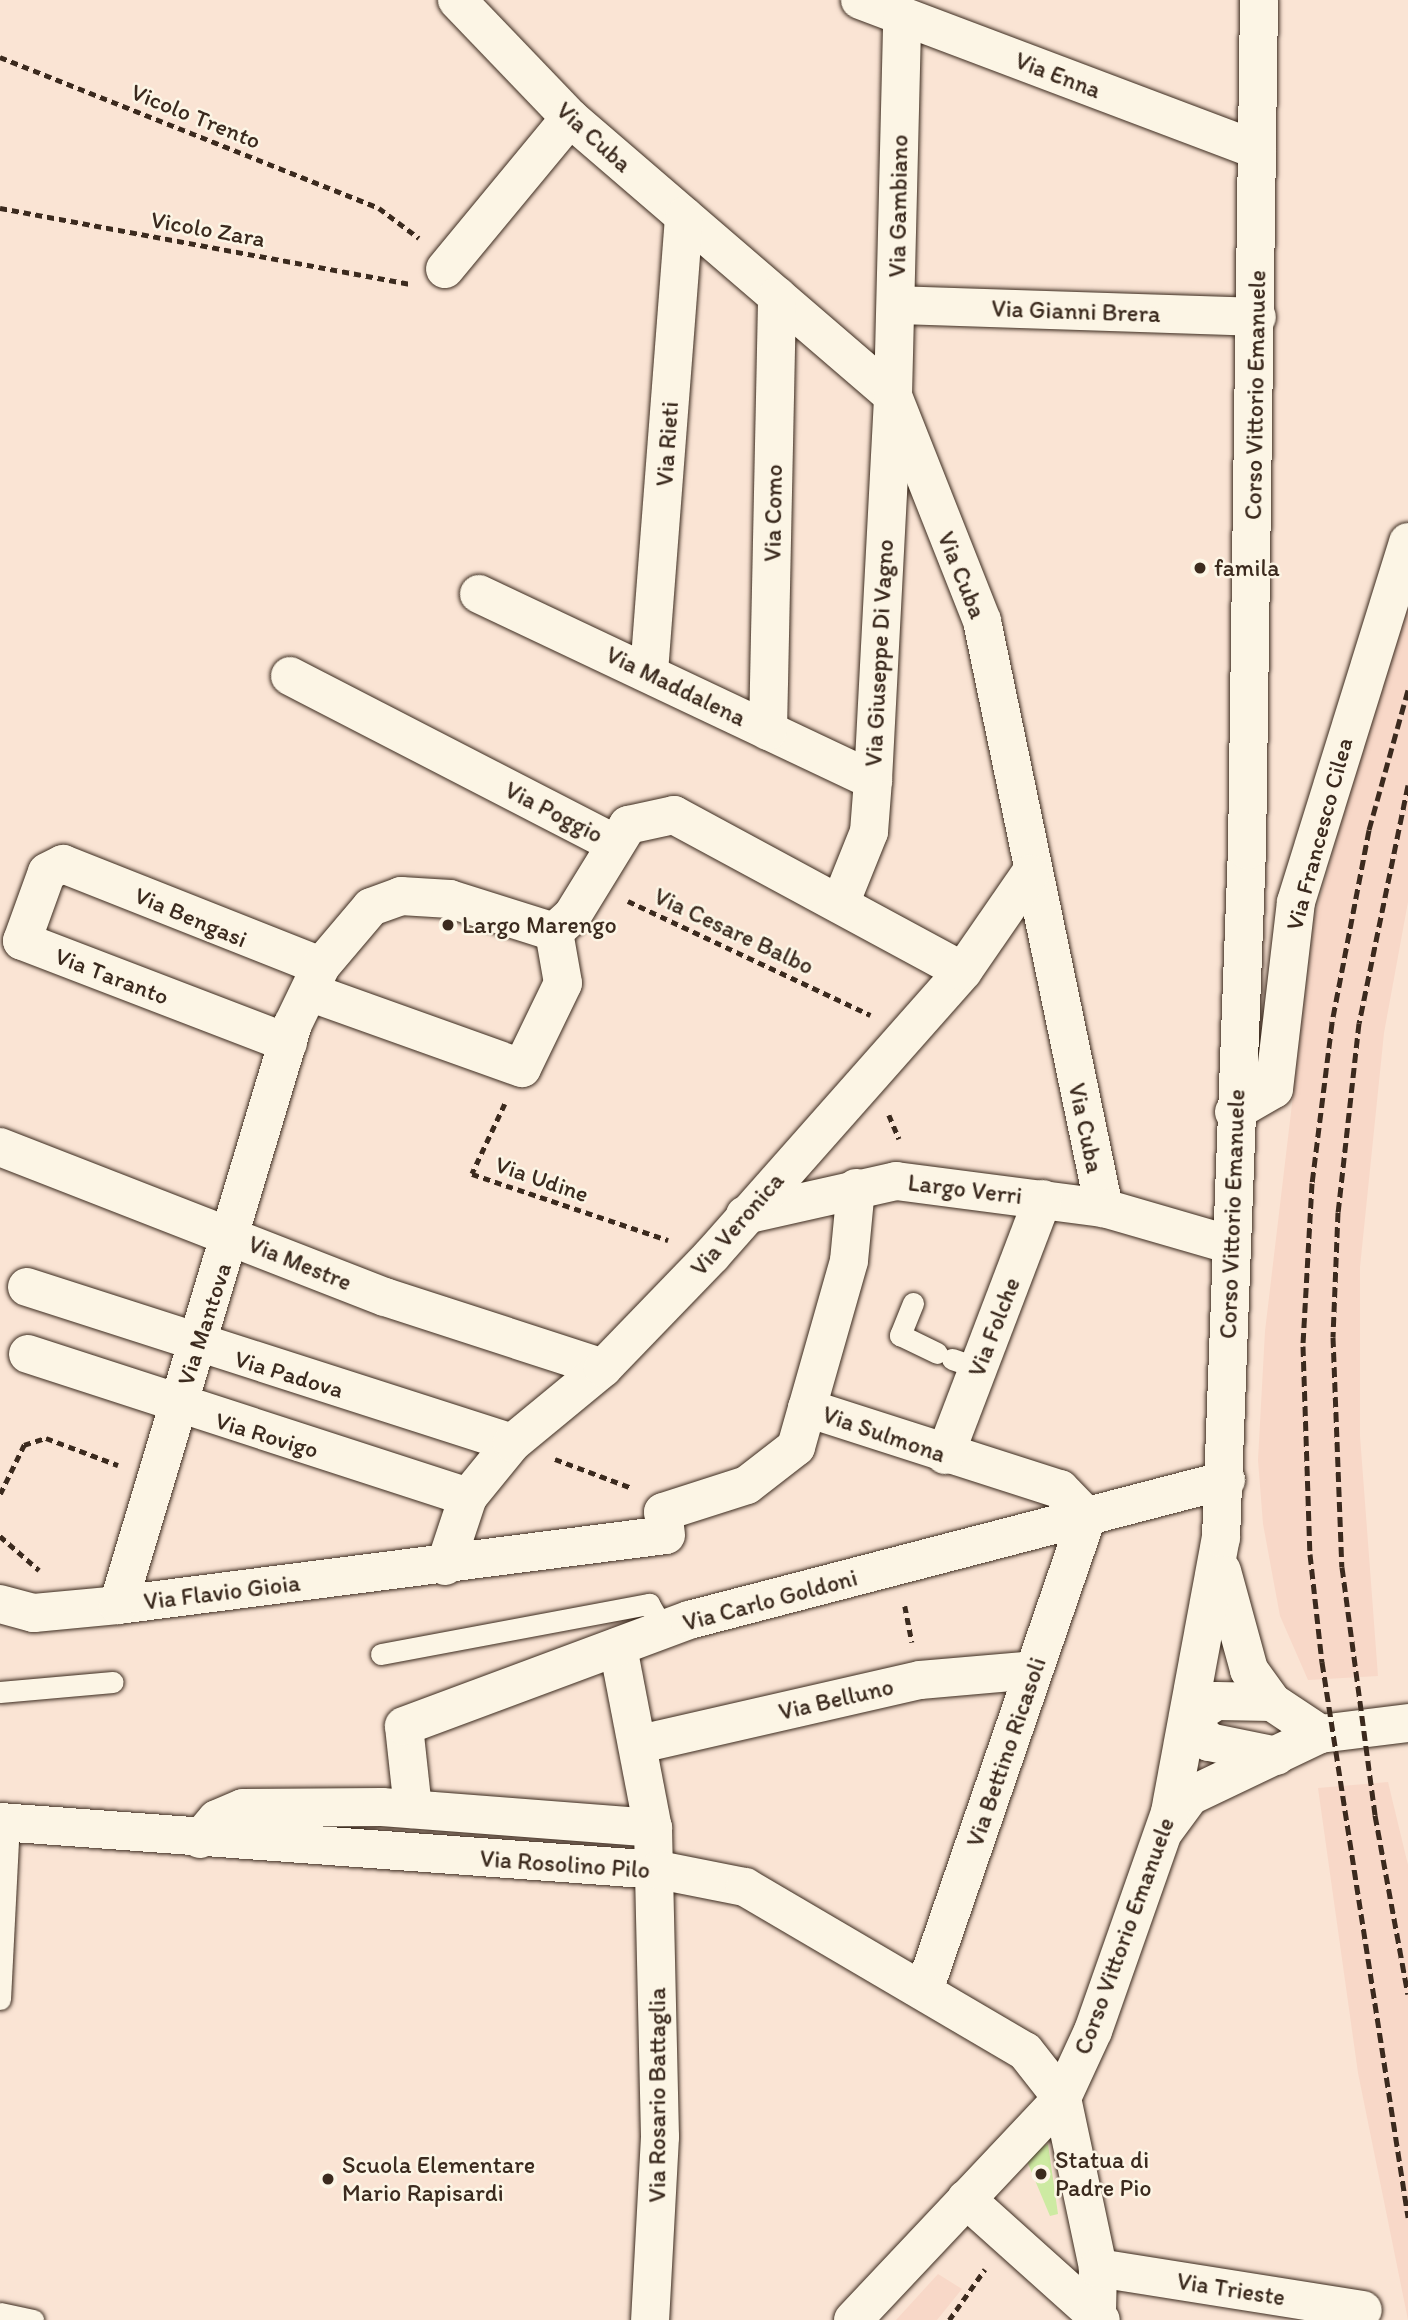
<!DOCTYPE html>
<style>
body{margin:0}
#map{position:relative;width:1408px;height:2320px;overflow:hidden;background:#fae4d4;font-family:Itim,sans-serif}
div>[style]{position:absolute}
.built>*{inset:0;background:#f8d8c8}
.green>*{inset:0;background:#cdeaa2}
.path>*{height:4.5px;margin-top:-2.25px;transform-origin:0;background:repeating-linear-gradient(90deg,#3b2a1e 0 7px,transparent 0 12px)}
.roads{filter:drop-shadow(0 0 2px #3b2a1e) drop-shadow(0 0 2px #3b2a1e)}
.service>*{height:21px;margin:-10.5px;padding:0 10.5px;transform-origin:10.5px;border-radius:10.5px;background:#fcf5e5}
.minor>*{height:38px;margin:-19px;padding:0 19px;transform-origin:19px;border-radius:19px;background:#fcf5e5}
.tertiary>*{height:38px;margin:-19px;padding:0 19px;transform-origin:19px;border-radius:19px;background:#fcf5e5}
.secondary>*{height:38px;margin:-19px;padding:0 19px;transform-origin:19px;border-radius:19px;background:#fcf5e5}
.rail>*{height:5px;margin-top:-2.5px;transform-origin:0;background:repeating-linear-gradient(90deg,#3b2a1e 0 10px,transparent 0 15px)}
.dots>*{width:19px;height:19px;translate:-50% -50%;box-sizing:border-box;border:4px solid #fcf5e5;border-radius:50%}
span{translate:-50% -50%;white-space:nowrap;text-align:center;line-height:1.15;-webkit-text-stroke:5px #fcf5e5;paint-order:stroke}
.street-label{font-size:24px;color:#3b2a1e}
.poi-label{font-size:24px;color:#3b2a1e}
.left{translate:0 -50%;text-align:left}
</style>
<div id="map">
<div class="built">
<i style="clip-path:polygon(1408px 587px,1408px 902px,1384px 1033px,1360px 1267px,1360px 1436px,1378px 1676px,1308px 1680px,1280px 1616px,1263px 1524px,1258px 1460px,1265px 1331px,1314px 919px)"></i>
<i style="clip-path:polygon(1388px 1782px,1408px 1865px,1408px 2320px,1358px 2073px,1318px 1788px)"></i>
<i style="clip-path:polygon(938px 2274px,962px 2289px,937px 2320px,896px 2320px)"></i>
</div>
<div class="green">
<i style="clip-path:polygon(1048px 2144px,1058px 2214px,1050px 2216px,1024px 2154px)"></i>
</div>
<div class="path">
<i style="left:0;top:57px;width:408px;rotate:21.7deg"></i>
<i style="left:379px;top:208px;width:50px;rotate:36.9deg"></i>
<i style="left:0;top:208px;width:416px;rotate:10.5deg"></i>
<i style="left:628px;top:901px;width:268px;rotate:25.2deg"></i>
<i style="left:505px;top:1104px;width:77px;rotate:115.2deg"></i>
<i style="left:472px;top:1174px;width:207px;rotate:18.6deg"></i>
<i style="left:889px;top:1115px;width:26px;rotate:67deg"></i>
<i style="left:555px;top:1459px;width:82px;rotate:20.6deg"></i>
<i style="left:0;top:1494px;width:55px;rotate:-63.9deg"></i>
<i style="left:24px;top:1445px;width:23px;rotate:-18deg"></i>
<i style="left:46px;top:1438px;width:77px;rotate:20.6deg"></i>
<i style="left:0;top:1536px;width:52px;rotate:41.1deg"></i>
<i style="left:905px;top:1606px;width:37px;rotate:79deg"></i>
<i style="left:949px;top:2320px;width:62px;rotate:-54.8deg"></i>
</div>
<div class="roads">
<div class="service">
<i style="left:913px;top:1303px;width:35px;rotate:112deg"></i>
<i style="left:900px;top:1335px;width:41px;rotate:25.9deg"></i>
<i style="left:952px;top:1359px;width:28px;rotate:19deg"></i>
<i style="left:381px;top:1654px;width:273px;rotate:-10.6deg"></i>
<i style="left:649px;top:1604px;width:30px;rotate:60deg"></i>
<i style="left:0;top:1692px;width:113px;rotate:-5.1deg"></i>
<i style="left:0;top:1999px;width:176px;rotate:-87.1deg"></i>
<i style="left:0;top:2313px;width:34px;rotate:12deg"></i>
</div>
<div class="minor">
<i style="left:457px;top:0;width:163px;rotate:46.2deg"></i>
<i style="left:570px;top:118px;width:426px;rotate:40.7deg"></i>
<i style="left:893px;top:396px;width:242px;rotate:68.4deg"></i>
<i style="left:982px;top:621px;width:600px;rotate:78.26deg"></i>
<i style="left:1104px;top:1208px;width:132px;rotate:16.2deg"></i>
<i style="left:860px;top:0;width:424px;rotate:20.7deg"></i>
<i style="left:445px;top:269px;width:196px;rotate:-50.4deg"></i>
<i style="left:896px;top:305px;width:361px;rotate:1.9deg"></i>
<i style="left:479px;top:594px;width:436px;rotate:25.3deg"></i>
<i style="left:649px;top:672px;width:457px;rotate:-85.6deg"></i>
<i style="left:290px;top:676px;width:362px;rotate:27.3deg"></i>
<i style="left:768px;top:731px;width:435px;rotate:-88.8deg"></i>
<i style="left:840px;top:904px;width:78px;rotate:-68.1deg"></i>
<i style="left:869px;top:832px;width:52px;rotate:-85.6deg"></i>
<i style="left:873px;top:780px;width:385px;rotate:-87deg"></i>
<i style="left:893px;top:396px;width:380px;rotate:-88.6deg"></i>
<i style="left:312px;top:993px;width:223px;rotate:19.7deg"></i>
<i style="left:522px;top:1068px;width:94px;rotate:-64.2deg"></i>
<i style="left:563px;top:983px;width:52px;rotate:-100deg"></i>
<i style="left:288px;top:1043px;width:285px;rotate:-159deg"></i>
<i style="left:22px;top:941px;width:73px;rotate:-70.1deg"></i>
<i style="left:47px;top:872px;width:18px;rotate:-27deg"></i>
<i style="left:63px;top:864px;width:277px;rotate:21.6deg"></i>
<i style="left:1234px;top:1112px;width:46px;rotate:-29.9deg"></i>
<i style="left:1274px;top:1089px;width:188px;rotate:-83.3deg"></i>
<i style="left:1296px;top:902px;width:377px;rotate:-72.7deg"></i>
<i style="left:0;top:1147px;width:413px;rotate:21.3deg"></i>
<i style="left:385px;top:1297px;width:229px;rotate:18deg"></i>
<i style="left:856px;top:1188px;width:73px;rotate:95.5deg"></i>
<i style="left:849px;top:1261px;width:153px;rotate:105.9deg"></i>
<i style="left:807px;top:1408px;width:266px;rotate:17.8deg"></i>
<i style="left:1060px;top:1489px;width:39px;rotate:46deg"></i>
<i style="left:1087px;top:1517px;width:497px;rotate:109deg"></i>
<i style="left:745px;top:1215px;width:155px;rotate:-12.7deg"></i>
<i style="left:896px;top:1181px;width:210px;rotate:7.4deg"></i>
<i style="left:27px;top:1287px;width:509px;rotate:17.83deg"></i>
<i style="left:28px;top:1354px;width:463px;rotate:18deg"></i>
<i style="left:945px;top:1455px;width:274px;rotate:-69.1deg"></i>
<i style="left:445px;top:1566px;width:73px;rotate:-71.6deg"></i>
<i style="left:468px;top:1497px;width:70px;rotate:-50.8deg"></i>
<i style="left:512px;top:1443px;width:118px;rotate:-39.5deg"></i>
<i style="left:603px;top:1368px;width:157px;rotate:-46deg"></i>
<i style="left:712px;top:1255px;width:379px;rotate:-48.5deg"></i>
<i style="left:963px;top:971px;width:118px;rotate:-55.4deg"></i>
<i style="left:0;top:1604px;width:35px;rotate:15deg"></i>
<i style="left:34px;top:1613px;width:84px;rotate:-5.4deg"></i>
<i style="left:118px;top:1605px;width:552px;rotate:-7.28deg"></i>
<i style="left:666px;top:1535px;width:23px;rotate:-97deg"></i>
<i style="left:663px;top:1512px;width:88px;rotate:-17.8deg"></i>
<i style="left:747px;top:1485px;width:62px;rotate:-37.8deg"></i>
<i style="left:796px;top:1447px;width:41px;rotate:-74.2deg"></i>
<i style="left:118px;top:1605px;width:607px;rotate:-73.24deg"></i>
<i style="left:293px;top:1024px;width:64px;rotate:-64.2deg"></i>
<i style="left:321px;top:966px;width:77px;rotate:-49.7deg"></i>
<i style="left:371px;top:907px;width:32px;rotate:-20deg"></i>
<i style="left:401px;top:896px;width:49px;rotate:3.5deg"></i>
<i style="left:450px;top:899px;width:109px;rotate:17.6deg"></i>
<i style="left:554px;top:932px;width:24px;rotate:-42deg"></i>
<i style="left:572px;top:916px;width:107px;rotate:-58.4deg"></i>
<i style="left:628px;top:825px;width:47px;rotate:-12.3deg"></i>
<i style="left:674px;top:815px;width:328px;rotate:28.4deg"></i>
<i style="left:618px;top:1647px;width:184px;rotate:79.1deg"></i>
<i style="left:640px;top:1744px;width:287px;rotate:-12.9deg"></i>
<i style="left:920px;top:1680px;width:114px;rotate:-5deg"></i>
<i style="left:413px;top:1809px;width:83px;rotate:-96.2deg"></i>
<i style="left:404px;top:1726px;width:304px;rotate:-20.4deg"></i>
<i style="left:689px;top:1620px;width:555px;rotate:-14.61deg"></i>
<i style="left:200px;top:1839px;width:26px;rotate:-50deg"></i>
<i style="left:217px;top:1819px;width:28px;rotate:-23deg"></i>
<i style="left:243px;top:1808px;width:139px;rotate:-0.4deg"></i>
<i style="left:382px;top:1807px;width:272px;rotate:4.4deg"></i>
<i style="left:653px;top:1828px;width:309px;rotate:88.7deg"></i>
<i style="left:660px;top:2137px;width:183px;rotate:93.1deg"></i>
<i style="left:1062px;top:2098px;width:174px;rotate:78deg"></i>
<i style="left:1098px;top:2268px;width:45px;rotate:91.3deg"></i>
<i style="left:966px;top:2199px;width:181px;rotate:41.9deg"></i>
<i style="left:1098px;top:2268px;width:268px;rotate:9deg"></i>
</div>
<div class="tertiary">
<i style="left:0;top:1822px;width:661px;rotate:4.17deg"></i>
<i style="left:659px;top:1870px;width:88px;rotate:11.2deg"></i>
<i style="left:745px;top:1887px;width:324px;rotate:30.4deg"></i>
<i style="left:1025px;top:2051px;width:60px;rotate:51.8deg"></i>
</div>
<div class="secondary">
<i style="left:1222px;top:1571px;width:103px;rotate:74.7deg"></i>
<i style="left:1249px;top:1670px;width:39px;rotate:54deg"></i>
<i style="left:1272px;top:1702px;width:58px;rotate:33.7deg"></i>
<i style="left:1272px;top:1702px;width:56px;rotate:-179deg"></i>
<i style="left:1216px;top:1701px;width:33px;rotate:147deg"></i>
<i style="left:1188px;top:1719px;width:31px;rotate:48deg"></i>
<i style="left:1209px;top:1742px;width:69px;rotate:11.6deg"></i>
<i style="left:1165px;top:1830px;width:42px;rotate:-53.7deg"></i>
<i style="left:1190px;top:1796px;width:144px;rotate:-25.5deg"></i>
<i style="left:1320px;top:1734px;width:89px;rotate:-7.1deg"></i>
<i style="left:853px;top:2320px;width:305px;rotate:-46.7deg"></i>
<i style="left:1062px;top:2098px;width:74px;rotate:-65.2deg"></i>
<i style="left:1093px;top:2031px;width:232px;rotate:-70.6deg"></i>
<i style="left:1170px;top:1812px;width:279px;rotate:-79.5deg"></i>
<i style="left:1221px;top:1538px;width:688px;rotate:-87.84deg"></i>
<i style="left:1247px;top:850px;width:850px;rotate:-89.19deg"></i>
</div>
</div>
<div class="rail">
<i style="left:1408px;top:690px;width:145px;rotate:105.6deg"></i>
<i style="left:1369px;top:830px;width:197px;rotate:100.9deg"></i>
<i style="left:1332px;top:1023px;width:161px;rotate:97.1deg"></i>
<i style="left:1312px;top:1183px;width:163px;rotate:93.2deg"></i>
<i style="left:1303px;top:1346px;width:208px;rotate:88.1deg"></i>
<i style="left:1310px;top:1554px;width:109px;rotate:83.7deg"></i>
<i style="left:1322px;top:1662px;width:562px;rotate:81.19deg"></i>
<i style="left:1408px;top:785px;width:243px;rotate:101.6deg"></i>
<i style="left:1359px;top:1023px;width:190px;rotate:96.3deg"></i>
<i style="left:1338px;top:1212px;width:125px;rotate:92.3deg"></i>
<i style="left:1333px;top:1337px;width:230px;rotate:87.8deg"></i>
<i style="left:1342px;top:1567px;width:250px;rotate:82.4deg"></i>
<i style="left:1375px;top:1815px;width:182px;rotate:79.6deg"></i>
</div>
<div class="dots">
<i style="left:1200px;top:568px;background:#3b2a1e"></i>
<i style="left:448px;top:925px;background:#3b2a1e"></i>
<i style="left:1041px;top:2174px;background:#3b2a1e"></i>
<i style="left:328px;top:2179px;background:#3b2a1e"></i>
</div>
<div class="street-label">
<span style="left:1058px;top:75px;rotate:21deg">Via Enna</span>
<span style="left:196px;top:116px;rotate:22deg">Vicolo Trento</span>
<span style="left:594px;top:137px;rotate:42deg">Via Cuba</span>
<span style="left:898px;top:206px;rotate:-89deg">Via Gambiano</span>
<span style="left:208px;top:229px;rotate:10deg">Vicolo Zara</span>
<span style="left:1076px;top:311px;rotate:2deg">Via Gianni Brera</span>
<span style="left:1255px;top:395px;rotate:-89deg">Corso Vittorio Emanuele</span>
<span style="left:667px;top:444px;rotate:-86deg">Via Rieti</span>
<span style="left:773px;top:513px;rotate:-89deg">Via Como</span>
<span style="left:962px;top:575px;rotate:68deg">Via Cuba</span>
<span style="left:879px;top:653px;rotate:-87deg">Via Giuseppe Di Vagno</span>
<span style="left:676px;top:686px;rotate:26deg">Via Maddalena</span>
<span style="left:554px;top:812px;rotate:27deg">Via Poggio</span>
<span style="left:1319px;top:834px;rotate:-75deg">Via Francesco Cilea</span>
<span style="left:191px;top:917px;rotate:23deg">Via Bengasi</span>
<span style="left:734px;top:931px;rotate:25deg">Via Cesare Balbo</span>
<span style="left:112px;top:976px;rotate:21deg">Via Taranto</span>
<span style="left:1086px;top:1128px;rotate:78deg">Via Cuba</span>
<span style="left:542px;top:1179px;rotate:19deg">Via Udine</span>
<span style="left:965px;top:1189px;rotate:7deg">Largo Verri</span>
<span style="left:1232px;top:1214px;rotate:-88deg">Corso Vittorio Emanuele</span>
<span style="left:737px;top:1224px;rotate:-49deg">Via Veronica</span>
<span style="left:300px;top:1263px;rotate:22deg">Via Mestre</span>
<span style="left:204px;top:1324px;rotate:-72deg">Via Mantova</span>
<span style="left:994px;top:1327px;rotate:-69deg">Via Folche</span>
<span style="left:289px;top:1374px;rotate:17deg">Via Padova</span>
<span style="left:884px;top:1434px;rotate:19deg">Via Sulmona</span>
<span style="left:267px;top:1435px;rotate:17deg">Via Rovigo</span>
<span style="left:222px;top:1592px;rotate:-7deg">Via Flavio Gioia</span>
<span style="left:770px;top:1600px;rotate:-15deg">Via Carlo Goldoni</span>
<span style="left:836px;top:1699px;rotate:-13deg">Via Belluno</span>
<span style="left:1006px;top:1752px;rotate:-71deg">Via Bettino Ricasoli</span>
<span style="left:565px;top:1864px;rotate:4deg">Via Rosolino Pilo</span>
<span style="left:1124px;top:1936px;rotate:-70deg">Corso Vittorio Emanuele</span>
<span style="left:657px;top:2095px;rotate:-90deg">Via Rosario Battaglia</span>
<span style="left:1231px;top:2289px;rotate:9deg">Via Trieste</span>
</div>
<div class="poi-label">
<span class="left" style="left:1214px;top:568px">famila</span>
<span class="left" style="left:462px;top:925px">Largo Marengo</span>
<span class="left" style="left:1055px;top:2174px">Statua di<br>Padre Pio</span>
<span class="left" style="left:342px;top:2179px">Scuola Elementare<br>Mario Rapisardi</span>
</div>
</div>
